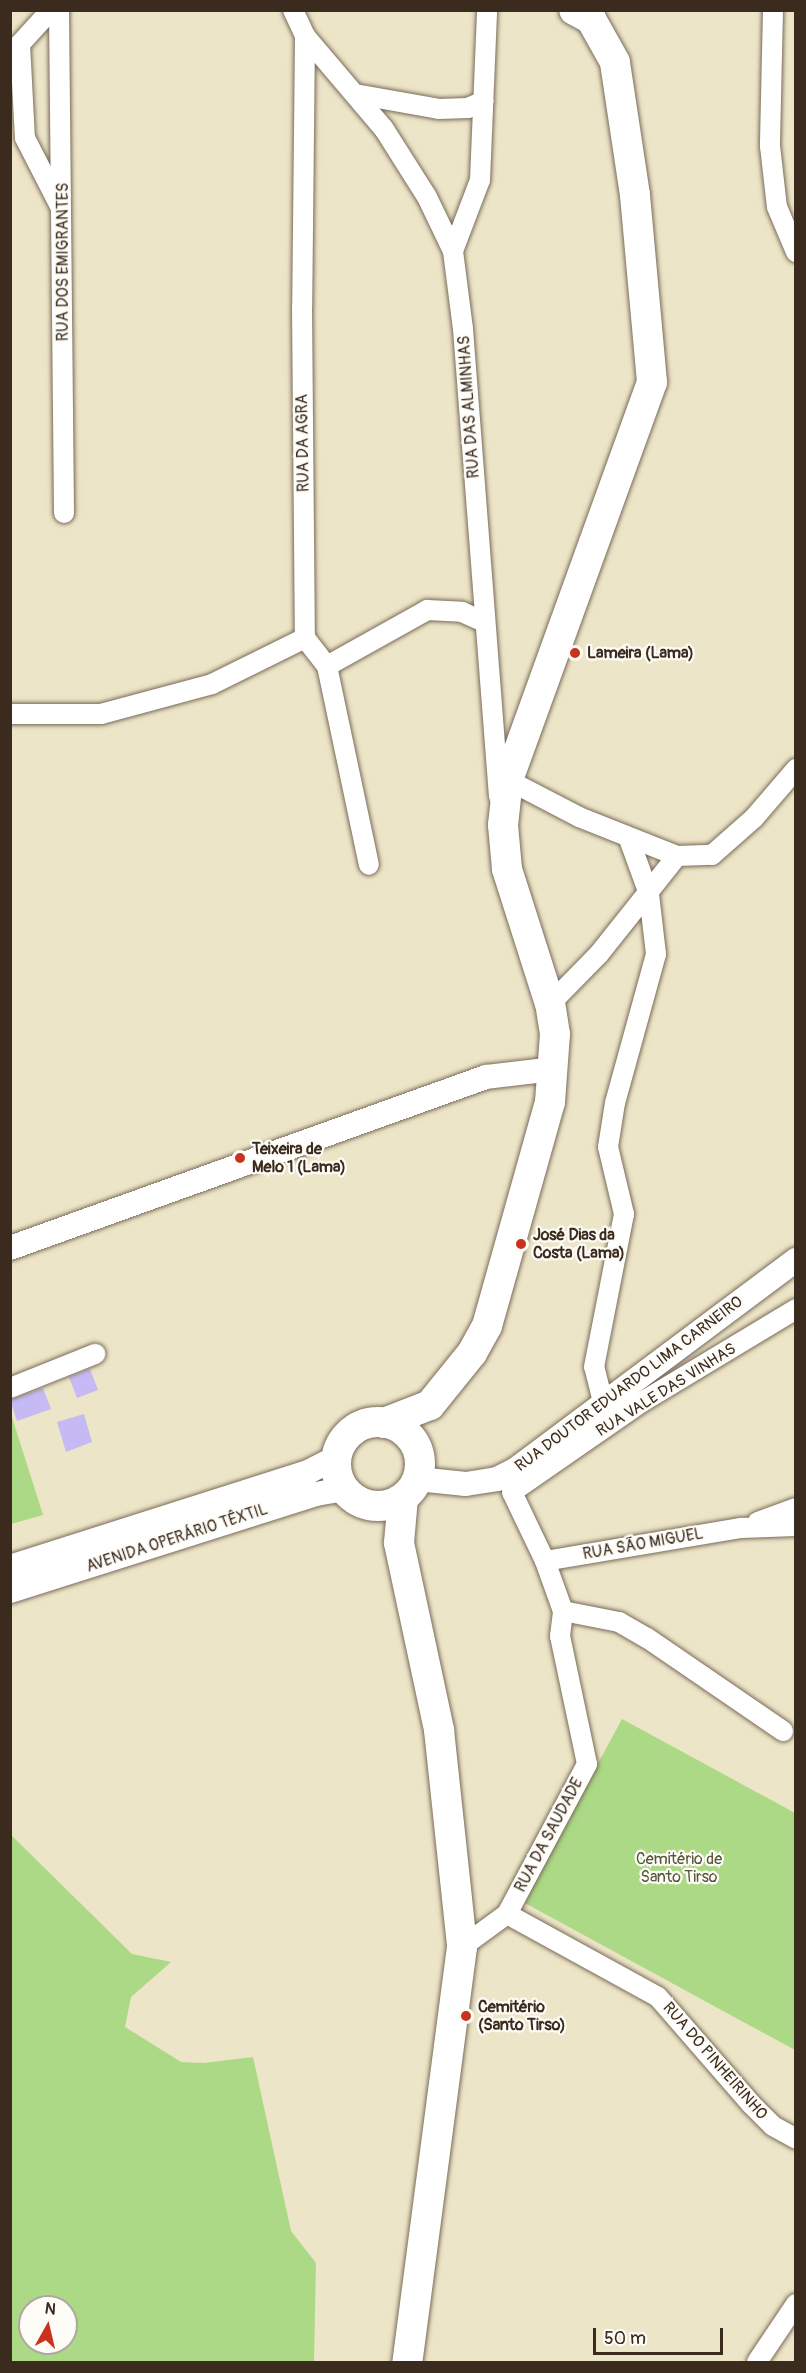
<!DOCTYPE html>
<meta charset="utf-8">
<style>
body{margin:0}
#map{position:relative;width:806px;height:2373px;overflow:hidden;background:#ede5c7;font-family:Pangolin,sans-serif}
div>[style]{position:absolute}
.green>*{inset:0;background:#abd985}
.building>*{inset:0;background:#c6baf5}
.roads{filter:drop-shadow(0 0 2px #796b59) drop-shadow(0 0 2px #796b59)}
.minor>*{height:20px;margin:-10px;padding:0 10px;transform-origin:10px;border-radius:10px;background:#fff}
.tertiary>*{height:24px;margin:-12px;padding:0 12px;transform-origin:12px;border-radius:12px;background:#fff}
.primary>*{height:30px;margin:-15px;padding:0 15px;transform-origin:15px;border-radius:15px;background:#fff}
.primary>.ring{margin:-15px;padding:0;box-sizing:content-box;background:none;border:30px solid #fff;border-radius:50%}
.dots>*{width:16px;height:16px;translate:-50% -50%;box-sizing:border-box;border:3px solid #fdfcf7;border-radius:50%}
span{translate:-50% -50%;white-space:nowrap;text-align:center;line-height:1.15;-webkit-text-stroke:4.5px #fdfcf7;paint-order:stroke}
.street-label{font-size:16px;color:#3b2a1e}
.poi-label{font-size:16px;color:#3b2a1e;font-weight:700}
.left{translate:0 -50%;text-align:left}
.park-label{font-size:16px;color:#575638}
.frame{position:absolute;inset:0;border:12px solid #3b2a1e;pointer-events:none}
.north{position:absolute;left:18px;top:2295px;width:60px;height:60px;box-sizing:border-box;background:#fdfcf7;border:2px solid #afa8a0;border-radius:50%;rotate:8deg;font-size:16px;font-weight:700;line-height:24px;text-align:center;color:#3b2a1e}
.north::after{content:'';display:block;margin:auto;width:21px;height:27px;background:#c8321e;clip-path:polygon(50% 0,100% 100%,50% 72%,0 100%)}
.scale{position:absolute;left:593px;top:2328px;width:130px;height:27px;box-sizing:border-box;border:3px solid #3b2a1e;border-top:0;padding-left:8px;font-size:18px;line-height:21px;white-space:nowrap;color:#3b2a1e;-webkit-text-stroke:4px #fdfcf7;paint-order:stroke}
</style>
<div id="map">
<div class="green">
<i style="clip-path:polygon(10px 1411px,43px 1515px,11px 1524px,10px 1524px)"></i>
<i style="clip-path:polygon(622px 1719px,795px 1813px,795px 2050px,523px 1902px)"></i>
<i style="clip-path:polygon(evenodd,10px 1834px,132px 1954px,171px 1962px,131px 1997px,125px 2027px,181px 2062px,204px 2063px,253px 2057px,291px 2231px,316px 2263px,314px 2362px,11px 2362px,10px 1834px,30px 2307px,66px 2307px,66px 2343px,30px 2343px,30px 2307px)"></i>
</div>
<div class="building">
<i style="clip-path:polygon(90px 1369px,98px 1390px,77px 1398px,69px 1377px)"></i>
<i style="clip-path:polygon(43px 1388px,51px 1409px,17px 1421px,10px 1400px)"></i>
<i style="clip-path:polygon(84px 1414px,92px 1442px,66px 1452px,57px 1422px)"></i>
</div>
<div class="roads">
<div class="minor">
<i style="left:51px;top:10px;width:46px;rotate:132.4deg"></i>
<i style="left:20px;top:44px;width:94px;rotate:87deg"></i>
<i style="left:25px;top:138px;width:76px;rotate:62.8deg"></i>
<i style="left:59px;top:10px;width:503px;rotate:89.43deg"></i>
<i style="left:293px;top:10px;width:29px;rotate:65deg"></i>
<i style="left:305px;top:36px;width:271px;rotate:90.6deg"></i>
<i style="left:302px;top:307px;width:331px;rotate:89.5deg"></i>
<i style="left:305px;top:638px;width:36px;rotate:52deg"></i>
<i style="left:327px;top:666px;width:203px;rotate:78.1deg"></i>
<i style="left:773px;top:10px;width:136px;rotate:91.3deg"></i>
<i style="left:770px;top:146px;width:61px;rotate:83.5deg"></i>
<i style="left:777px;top:207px;width:49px;rotate:67.1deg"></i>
<i style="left:305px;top:36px;width:122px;rotate:49.7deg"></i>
<i style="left:384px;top:129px;width:80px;rotate:57.7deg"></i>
<i style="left:427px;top:197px;width:60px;rotate:64.3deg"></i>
<i style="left:453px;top:251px;width:79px;rotate:82.7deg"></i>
<i style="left:463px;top:329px;width:469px;rotate:85.6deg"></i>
<i style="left:355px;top:94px;width:85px;rotate:10.1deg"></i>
<i style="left:439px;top:109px;width:29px;rotate:-2deg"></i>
<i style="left:468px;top:108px;width:17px;rotate:-24deg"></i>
<i style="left:453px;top:251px;width:76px;rotate:-69.2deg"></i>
<i style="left:480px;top:180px;width:170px;rotate:-87.6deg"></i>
<i style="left:327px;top:666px;width:115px;rotate:-29.2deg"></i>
<i style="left:427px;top:610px;width:35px;rotate:3deg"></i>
<i style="left:462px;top:612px;width:24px;rotate:24deg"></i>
<i style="left:10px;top:714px;width:91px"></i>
<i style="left:101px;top:714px;width:115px;rotate:-15.1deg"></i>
<i style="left:212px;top:684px;width:104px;rotate:-26.3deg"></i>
<i style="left:508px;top:780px;width:80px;rotate:27.5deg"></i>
<i style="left:579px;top:817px;width:105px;rotate:21.7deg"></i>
<i style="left:550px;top:1004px;width:70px;rotate:-45.6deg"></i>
<i style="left:599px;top:954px;width:125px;rotate:-51.5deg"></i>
<i style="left:677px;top:856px;width:35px;rotate:-2deg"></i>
<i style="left:712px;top:855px;width:56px;rotate:-41.4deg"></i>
<i style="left:754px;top:818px;width:65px;rotate:-49.4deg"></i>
<i style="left:10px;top:1388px;width:92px;rotate:-21.8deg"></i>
<i style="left:603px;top:1402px;width:36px;rotate:-104deg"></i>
<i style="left:594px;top:1367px;width:156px;rotate:-78.9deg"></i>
<i style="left:624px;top:1214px;width:69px;rotate:-103.4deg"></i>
<i style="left:608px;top:1147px;width:45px;rotate:-81deg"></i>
<i style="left:615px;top:1103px;width:155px;rotate:-74.6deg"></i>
<i style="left:656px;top:954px;width:60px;rotate:-96.7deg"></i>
<i style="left:649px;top:894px;width:59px;rotate:-110deg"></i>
<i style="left:758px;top:1522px;width:40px;rotate:-20.2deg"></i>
<i style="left:545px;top:1561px;width:199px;rotate:-9.6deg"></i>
<i style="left:741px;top:1528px;width:55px;rotate:-2.1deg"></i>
<i style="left:563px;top:1611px;width:57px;rotate:11.1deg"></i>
<i style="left:619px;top:1622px;width:32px;rotate:30deg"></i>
<i style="left:647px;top:1638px;width:165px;rotate:34.4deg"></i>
<i style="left:507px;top:1914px;width:172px;rotate:28.8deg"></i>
<i style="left:658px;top:1997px;width:142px;rotate:49deg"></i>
<i style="left:751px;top:2104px;width:31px;rotate:45deg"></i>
<i style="left:773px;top:2126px;width:26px;rotate:29deg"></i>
<i style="left:462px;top:1947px;width:56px;rotate:-36.3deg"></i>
<i style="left:507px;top:1914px;width:170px;rotate:-61.9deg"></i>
<i style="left:587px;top:1764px;width:131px;rotate:-101.9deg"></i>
<i style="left:560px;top:1636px;width:25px;rotate:-83deg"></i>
<i style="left:563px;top:1611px;width:53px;rotate:-109.8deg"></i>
<i style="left:545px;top:1561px;width:76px;rotate:-115.6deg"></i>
<i style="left:512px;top:1492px;width:158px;rotate:-34.7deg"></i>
<i style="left:642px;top:1402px;width:180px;rotate:-31.1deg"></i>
<i style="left:757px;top:2362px;width:70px;rotate:-56.1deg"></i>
</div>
<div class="tertiary">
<i style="left:10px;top:1248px;width:506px;rotate:-19.76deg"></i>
<i style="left:486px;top:1077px;width:68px;rotate:-6.7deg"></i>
<i style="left:417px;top:1479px;width:49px;rotate:5.8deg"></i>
<i style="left:466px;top:1484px;width:31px;rotate:-9deg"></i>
<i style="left:497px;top:1479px;width:20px;rotate:-27deg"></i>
<i style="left:515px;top:1470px;width:351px;rotate:-36.8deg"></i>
<i style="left:10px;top:1567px;width:313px;rotate:-17.7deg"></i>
<i style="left:308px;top:1472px;width:31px;rotate:-27deg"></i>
<i style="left:10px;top:1591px;width:321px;rotate:-17.6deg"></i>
<i style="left:316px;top:1494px;width:28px;rotate:-10deg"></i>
</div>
<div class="primary">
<i class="ring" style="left:336px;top:1422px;width:54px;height:54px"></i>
<i style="left:384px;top:1423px;width:49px;rotate:-21.4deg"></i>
<i style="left:430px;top:1405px;width:67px;rotate:-51.1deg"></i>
<i style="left:472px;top:1353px;width:31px;rotate:-61deg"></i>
<i style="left:487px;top:1326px;width:233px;rotate:-74.3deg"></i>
<i style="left:550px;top:1102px;width:68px;rotate:-85.8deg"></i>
<i style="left:555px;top:1034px;width:30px;rotate:-99deg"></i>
<i style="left:550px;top:1004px;width:142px;rotate:-107.7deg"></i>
<i style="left:507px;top:869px;width:44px;rotate:-95.2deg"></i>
<i style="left:503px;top:825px;width:45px;rotate:-83.7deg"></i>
<i style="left:508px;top:780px;width:423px;rotate:-70.1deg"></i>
<i style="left:652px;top:382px;width:188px;rotate:-95.2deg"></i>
<i style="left:635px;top:195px;width:134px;rotate:-98.6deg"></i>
<i style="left:615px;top:62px;width:49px;rotate:-119.2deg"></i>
<i style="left:591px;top:19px;width:19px;rotate:-152deg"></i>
<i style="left:403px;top:1498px;width:45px;rotate:95.1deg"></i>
<i style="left:399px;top:1543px;width:191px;rotate:77.9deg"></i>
<i style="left:439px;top:1730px;width:218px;rotate:83.9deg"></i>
<i style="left:462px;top:1947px;width:419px;rotate:97.5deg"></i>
</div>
</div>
<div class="dots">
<i style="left:575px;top:653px;background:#c8321e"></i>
<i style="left:240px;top:1158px;background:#c8321e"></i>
<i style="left:521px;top:1244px;background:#c8321e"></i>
<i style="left:466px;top:2016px;background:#c8321e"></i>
</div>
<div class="street-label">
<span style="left:63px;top:262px;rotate:-90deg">RUA DOS EMIGRANTES</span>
<span style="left:469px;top:407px;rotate:-94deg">RUA DAS ALMINHAS</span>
<span style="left:303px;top:443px;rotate:-91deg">RUA DA AGRA</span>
<span style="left:629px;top:1384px;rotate:-37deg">RUA DOUTOR EDUARDO LIMA CARNEIRO</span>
<span style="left:666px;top:1390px;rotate:-32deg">RUA VALE DAS VINHAS</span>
<span style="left:177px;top:1538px;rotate:-18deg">AVENIDA OPERÁRIO TÊXTIL</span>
<span style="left:643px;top:1544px;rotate:-10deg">RUA SÃO MIGUEL</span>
<span style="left:549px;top:1835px;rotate:-62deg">RUA DA SAUDADE</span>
<span style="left:715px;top:2061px;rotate:49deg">RUA DO PINHEIRINHO</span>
</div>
<div class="poi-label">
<span class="left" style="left:587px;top:653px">Lameira (Lama)</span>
<span class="left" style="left:252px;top:1158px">Teixeira de<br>Melo 1 (Lama)</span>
<span class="left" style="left:533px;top:1244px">José Dias da<br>Costa (Lama)</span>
<span class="left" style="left:478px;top:2016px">Cemitério<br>(Santo Tirso)</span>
</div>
<div class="park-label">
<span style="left:679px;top:1868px">Cemitério de<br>Santo Tirso</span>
</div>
<div class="frame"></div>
<div class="north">N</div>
<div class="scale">50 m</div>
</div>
